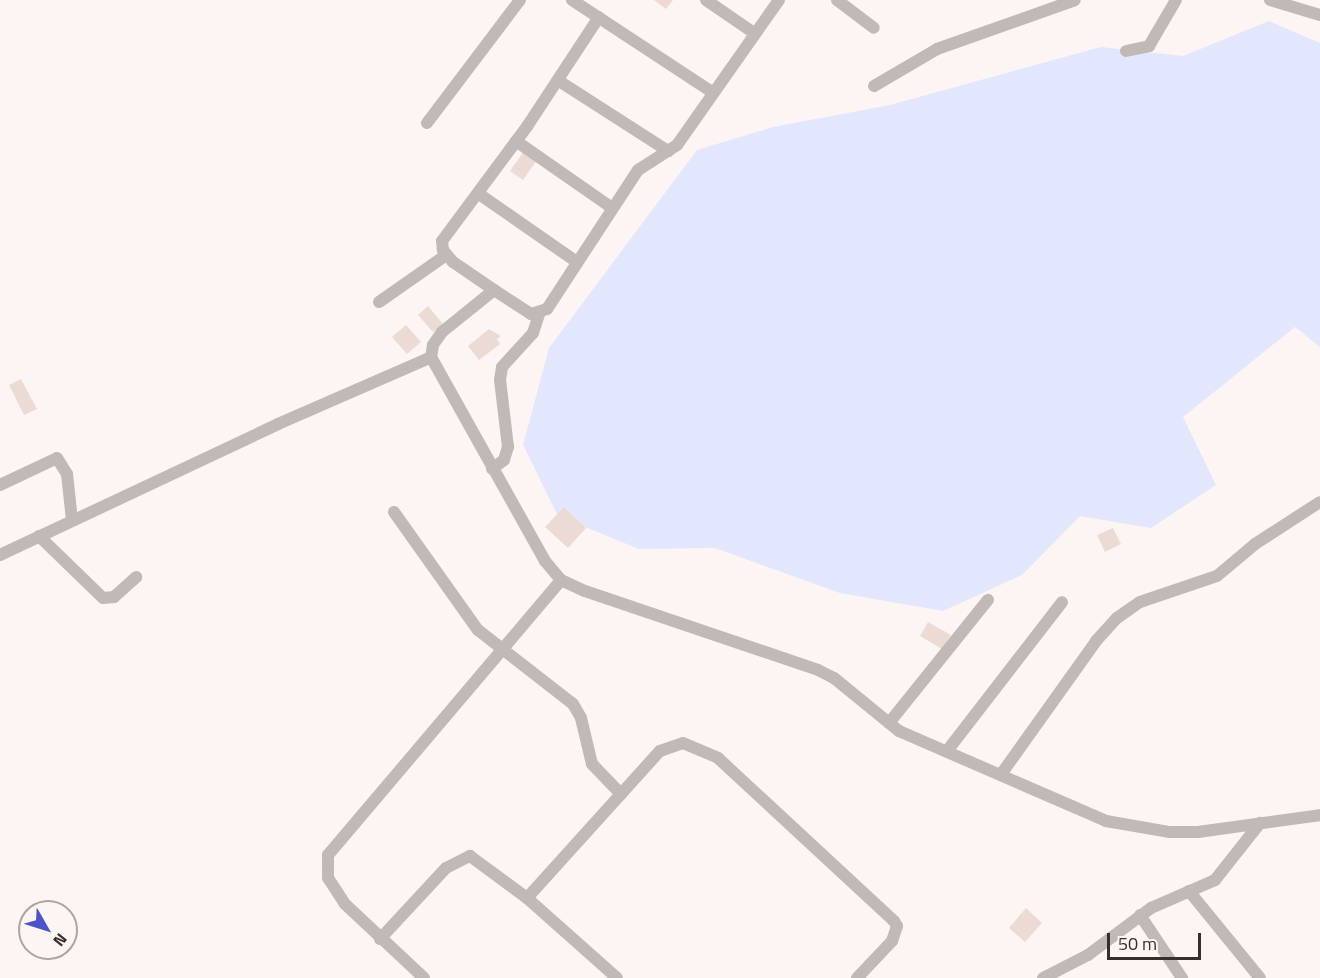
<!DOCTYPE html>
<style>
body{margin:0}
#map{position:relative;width:1320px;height:978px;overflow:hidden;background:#fcf5f3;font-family:"Titillium Web",sans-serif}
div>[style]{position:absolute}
.green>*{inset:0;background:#e2e7fe}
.building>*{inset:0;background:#ecdbd4}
.minor>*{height:12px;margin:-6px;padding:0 6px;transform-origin:6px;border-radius:6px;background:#c1b9b6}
span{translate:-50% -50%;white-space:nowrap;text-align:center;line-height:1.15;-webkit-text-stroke:4.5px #fcf5f3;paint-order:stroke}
.north{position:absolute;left:18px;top:900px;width:60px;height:60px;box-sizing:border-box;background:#fcf5f3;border:2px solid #aca6a3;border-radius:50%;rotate:129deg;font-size:16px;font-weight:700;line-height:24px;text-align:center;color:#352f2c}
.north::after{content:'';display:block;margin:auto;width:21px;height:27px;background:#4c53c9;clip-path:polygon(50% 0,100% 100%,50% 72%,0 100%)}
.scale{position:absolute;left:1107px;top:933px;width:94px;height:27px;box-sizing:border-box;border:3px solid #352f2c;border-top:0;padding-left:8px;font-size:18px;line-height:21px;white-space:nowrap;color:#352f2c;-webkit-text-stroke:4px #fcf5f3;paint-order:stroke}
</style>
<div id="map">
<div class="green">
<i style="clip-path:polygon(1269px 21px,1320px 43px,1320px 347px,1295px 327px,1183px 417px,1216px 485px,1151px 528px,1080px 516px,1022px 575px,943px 611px,840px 593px,715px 548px,639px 549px,558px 516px,523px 445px,549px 348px,697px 150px,773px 127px,890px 105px,1101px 47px,1183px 56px)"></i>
</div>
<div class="building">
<i style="clip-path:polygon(654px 0,673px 0,666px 9px)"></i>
<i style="clip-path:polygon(524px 151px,537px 160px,523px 180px,510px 171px)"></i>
<i style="clip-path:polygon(428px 306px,443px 324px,433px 332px,418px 315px)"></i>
<i style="clip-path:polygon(406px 325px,421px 342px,407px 354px,392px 337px)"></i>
<i style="clip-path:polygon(489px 329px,501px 336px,497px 339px,500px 344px,479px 360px,468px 346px)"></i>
<i style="clip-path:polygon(21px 379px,37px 409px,24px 415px,9px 385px)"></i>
<i style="clip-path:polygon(564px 507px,586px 528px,568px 548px,545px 527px)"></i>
<i style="clip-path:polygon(1113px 528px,1121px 544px,1105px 552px,1097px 535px)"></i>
<i style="clip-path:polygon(928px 622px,951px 635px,942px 649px,920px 636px)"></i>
<i style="clip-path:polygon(1026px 908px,1042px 923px,1025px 942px,1009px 928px)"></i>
</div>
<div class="minor">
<i style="left:572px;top:0;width:168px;rotate:33.3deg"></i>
<i style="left:706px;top:0;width:58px;rotate:34.5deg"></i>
<i style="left:779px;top:0;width:177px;rotate:125.1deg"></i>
<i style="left:677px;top:145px;width:46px;rotate:147.3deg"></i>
<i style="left:638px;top:170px;width:166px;rotate:123.2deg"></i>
<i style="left:547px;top:309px;width:17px;rotate:163deg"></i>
<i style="left:531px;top:314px;width:44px;rotate:-147deg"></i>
<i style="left:494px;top:290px;width:67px;rotate:141.1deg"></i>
<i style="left:442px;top:332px;width:16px;rotate:125deg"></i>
<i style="left:433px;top:345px;width:12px;rotate:99deg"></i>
<i style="left:431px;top:357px;width:234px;rotate:60.8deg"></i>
<i style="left:545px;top:561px;width:25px;rotate:50deg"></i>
<i style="left:561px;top:580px;width:26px;rotate:25deg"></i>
<i style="left:585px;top:591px;width:246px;rotate:18.7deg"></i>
<i style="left:818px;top:670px;width:18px;rotate:27deg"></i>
<i style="left:834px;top:678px;width:84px;rotate:39.2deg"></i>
<i style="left:899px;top:731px;width:226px;rotate:23.5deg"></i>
<i style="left:1106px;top:821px;width:65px;rotate:9.8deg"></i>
<i style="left:1170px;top:832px;width:28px"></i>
<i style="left:1198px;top:832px;width:123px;rotate:-7.9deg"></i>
<i style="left:837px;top:0;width:46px;rotate:37.1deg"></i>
<i style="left:1270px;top:0;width:52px;rotate:16.7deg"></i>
<i style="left:1126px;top:51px;width:24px;rotate:-12deg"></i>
<i style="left:1149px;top:46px;width:53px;rotate:-59.6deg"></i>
<i style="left:559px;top:81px;width:130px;rotate:32.7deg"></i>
<i style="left:874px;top:86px;width:73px;rotate:-30.4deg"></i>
<i style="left:937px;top:49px;width:146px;rotate:-19.5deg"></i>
<i style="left:427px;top:123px;width:154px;rotate:-52.9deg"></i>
<i style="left:516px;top:141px;width:117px;rotate:34.9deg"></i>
<i style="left:479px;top:194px;width:119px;rotate:34.8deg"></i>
<i style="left:494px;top:290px;width:50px;rotate:-145.7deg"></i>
<i style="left:453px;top:262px;width:16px;rotate:-130deg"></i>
<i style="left:443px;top:250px;width:9px;rotate:-96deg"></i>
<i style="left:442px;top:241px;width:144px;rotate:-53.4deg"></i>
<i style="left:528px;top:125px;width:129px;rotate:-56.7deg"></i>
<i style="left:379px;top:302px;width:82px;rotate:-35deg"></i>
<i style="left:492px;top:469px;width:15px;rotate:-37deg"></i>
<i style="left:504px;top:460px;width:14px;rotate:-73deg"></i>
<i style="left:508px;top:447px;width:67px;rotate:-96.8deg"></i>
<i style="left:500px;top:380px;width:13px;rotate:-81deg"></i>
<i style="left:502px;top:367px;width:46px;rotate:-47.6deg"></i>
<i style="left:533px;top:333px;width:20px;rotate:-72deg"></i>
<i style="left:0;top:485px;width:63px;rotate:-25.3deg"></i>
<i style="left:57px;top:458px;width:19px;rotate:58deg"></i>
<i style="left:67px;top:474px;width:46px;rotate:83.8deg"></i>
<i style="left:394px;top:512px;width:145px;rotate:54.6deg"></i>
<i style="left:478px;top:630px;width:120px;rotate:37.9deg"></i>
<i style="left:573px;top:704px;width:16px;rotate:60deg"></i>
<i style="left:581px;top:718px;width:47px;rotate:76.6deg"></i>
<i style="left:592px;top:764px;width:42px;rotate:46deg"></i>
<i style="left:39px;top:536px;width:89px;rotate:44.1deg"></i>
<i style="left:103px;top:598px;width:11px;rotate:-5deg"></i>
<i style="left:114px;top:597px;width:30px;rotate:-42deg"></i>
<i style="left:0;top:555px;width:307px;rotate:-25.2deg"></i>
<i style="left:278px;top:424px;width:167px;rotate:-23.6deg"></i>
<i style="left:889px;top:723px;width:158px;rotate:-51.2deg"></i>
<i style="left:947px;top:751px;width:188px;rotate:-52.3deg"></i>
<i style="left:1002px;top:773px;width:162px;rotate:-54.5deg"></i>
<i style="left:1096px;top:641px;width:31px;rotate:-48deg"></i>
<i style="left:1117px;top:618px;width:28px;rotate:-35deg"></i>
<i style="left:1140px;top:602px;width:81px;rotate:-18.7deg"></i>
<i style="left:1217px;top:576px;width:50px;rotate:-40.1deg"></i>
<i style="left:1255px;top:544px;width:77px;rotate:-32.9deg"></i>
<i style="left:1189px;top:891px;width:112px;rotate:50.8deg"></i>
<i style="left:527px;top:898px;width:198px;rotate:-47.9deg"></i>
<i style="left:660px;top:751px;width:24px;rotate:-19deg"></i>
<i style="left:683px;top:743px;width:38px;rotate:23deg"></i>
<i style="left:718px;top:758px;width:240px;rotate:42.8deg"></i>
<i style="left:894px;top:921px;width:6px;rotate:59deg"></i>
<i style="left:897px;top:926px;width:16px;rotate:108deg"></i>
<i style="left:892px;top:941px;width:51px;rotate:133.4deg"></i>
<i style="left:1140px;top:915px;width:76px;rotate:56.3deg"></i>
<i style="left:380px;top:939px;width:97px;rotate:-47.1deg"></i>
<i style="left:446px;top:868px;width:27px;rotate:-27deg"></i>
<i style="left:470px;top:856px;width:71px;rotate:36.4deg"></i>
<i style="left:527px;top:898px;width:120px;rotate:41.6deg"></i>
<i style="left:424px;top:978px;width:108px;rotate:-136.9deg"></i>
<i style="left:345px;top:904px;width:31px;rotate:-123deg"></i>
<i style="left:328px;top:878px;width:23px;rotate:-90deg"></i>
<i style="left:328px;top:855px;width:360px;rotate:-49.7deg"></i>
<i style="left:1043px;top:978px;width:51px;rotate:-27.1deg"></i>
<i style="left:1088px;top:955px;width:79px;rotate:-36.7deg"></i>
<i style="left:1151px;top:908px;width:70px;rotate:-23.6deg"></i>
<i style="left:1215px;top:880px;width:73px;rotate:-51.7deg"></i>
</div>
<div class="north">N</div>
<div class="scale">50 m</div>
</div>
